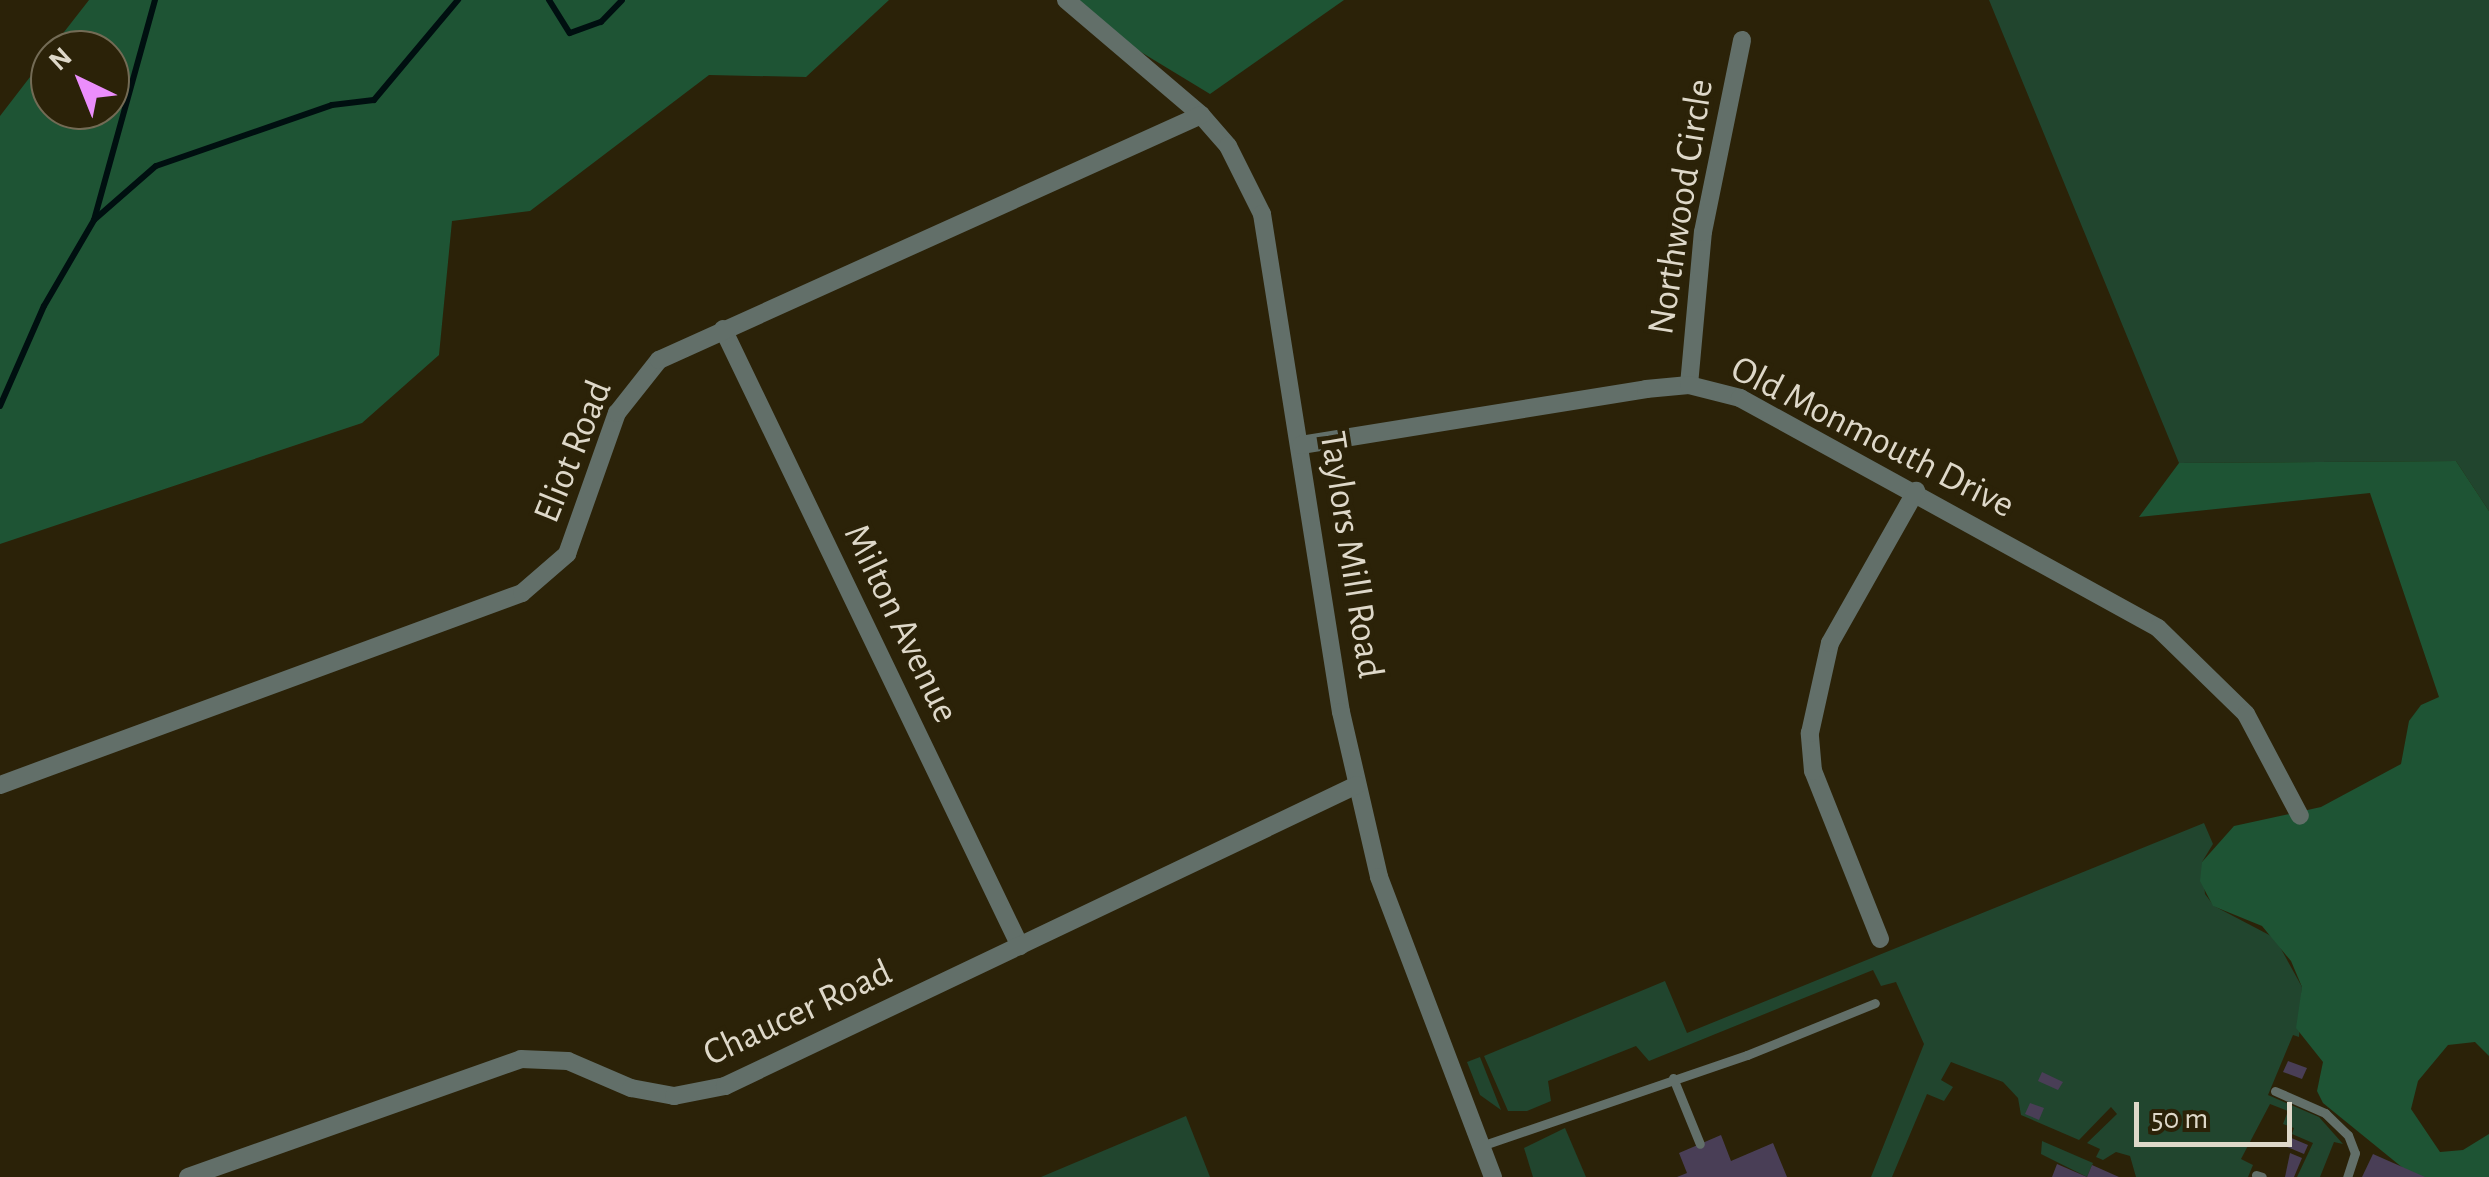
<!DOCTYPE html>
<style>
body{margin:0}
#map{position:relative;width:2489px;height:1177px;overflow:hidden;background:#2b2208;font-family:"Alegreya Sans",sans-serif}
div>[style]{position:absolute}
.green>*{inset:0;background:#21452e}
.forest>*{inset:0;background:#1e5434}
.stream>*{height:6px;margin:-3px;padding:0 3px;transform-origin:3px;border-radius:3px;background:#000f10}
.building>*{inset:0;background:#493e56}
.service>*{height:9px;margin:-4.5px;padding:0 4.5px;transform-origin:4.5px;border-radius:4.5px;background:#626f69}
.minor>*{height:18px;margin:-9px;padding:0 9px;transform-origin:9px;border-radius:9px;background:#626f69}
span{translate:-50% -50%;white-space:nowrap;text-align:center;line-height:1.15;-webkit-text-stroke:9px #2b2208;paint-order:stroke}
.street-label{font-size:38px;color:#ded8c9}
.north{position:absolute;left:30px;top:30px;width:100px;height:100px;box-sizing:border-box;background:#2b2208;border:2px solid #736b55;border-radius:50%;rotate:317deg;font-size:28px;font-weight:700;line-height:40px;text-align:center;color:#ded8c9}
.north::after{content:'';display:block;margin:auto;width:35px;height:45px;background:#eb8dfc;clip-path:polygon(50% 0,100% 100%,50% 72%,0 100%)}
.scale{position:absolute;left:2134px;top:1102px;width:158px;height:45px;box-sizing:border-box;border:5px solid #ded8c9;border-top:0;padding-left:12px;font-size:30px;line-height:35px;white-space:nowrap;color:#ded8c9;-webkit-text-stroke:8px #2b2208;paint-order:stroke}
</style>
<div id="map">
<div class="green">
<i style="clip-path:polygon(1989px 0,2489px 0,2489px 511px,2456px 461px,2179px 463px)"></i>
<i style="clip-path:polygon(2204px 823px,2213px 844px,2202px 862px,2205px 894px,2214px 906px,2275px 938px,2302px 987px,2299px 1037px,2293px 1035px,2268px 1095px,2319px 1117px,2343px 1144px,2334px 1142px,2320px 1177px,2297px 1177px,2313px 1143px,2292px 1134px,2294px 1128px,2283px 1124px,2288px 1111px,2270px 1104px,2241px 1159px,2253px 1165px,2248px 1177px,2136px 1177px,2130px 1156px,2116px 1152px,2103px 1160px,2096px 1157px,2100px 1149px,2087px 1143px,2117px 1114px,2111px 1107px,2079px 1140px,2021px 1115px,2018px 1098px,2003px 1082px,1951px 1062px,1941px 1080px,1953px 1087px,1944px 1101px,1927px 1094px,1892px 1177px,1871px 1177px,1924px 1044px,1896px 982px,1881px 986px,1873px 970px,1649px 1061px,1636px 1046px,1548px 1081px,1551px 1101px,1527px 1111px,1508px 1111px,1484px 1056px,1665px 981px,1687px 1033px)"></i>
<i style="clip-path:polygon(1480px 1057px,1501px 1110px,1480px 1095px,1467px 1062px)"></i>
<i style="clip-path:polygon(1186px 1116px,1210px 1177px,1041px 1177px)"></i>
<i style="clip-path:polygon(1565px 1128px,1586px 1177px,1533px 1177px,1524px 1148px)"></i>
<i style="clip-path:polygon(2042px 1141px,2093px 1163px,2087px 1177px,2041px 1154px)"></i>
</div>
<div class="forest">
<i style="clip-path:polygon(89px 0,889px 0,806px 77px,709px 75px,530px 211px,452px 221px,439px 355px,362px 423px,0 544px,0 116px,50px 51px,50px 110px,110px 110px,110px 50px,50px 50px)"></i>
<i style="clip-path:polygon(1066px 0,1344px 0,1210px 94px,1075px 12px)"></i>
<i style="clip-path:polygon(2456px 461px,2489px 511px,2489px 1056px,2475px 1042px,2448px 1045px,2418px 1081px,2411px 1109px,2440px 1152px,2463px 1150px,2489px 1134px,2489px 1177px,2414px 1177px,2323px 1103px,2317px 1091px,2323px 1062px,2296px 1028px,2302px 987px,2291px 961px,2262px 926px,2213px 906px,2200px 881px,2202px 862px,2234px 826px,2321px 807px,2401px 764px,2409px 721px,2421px 705px,2439px 697px,2370px 493px,2139px 517px,2179px 463px)"></i>
</div>
<div class="stream">
<i style="left:549px;top:0;width:39px;rotate:58deg"></i>
<i style="left:570px;top:33px;width:33px;rotate:-20deg"></i>
<i style="left:601px;top:22px;width:30px;rotate:-46deg"></i>
<i style="left:94px;top:220px;width:228px;rotate:-74.5deg"></i>
<i style="left:0;top:406px;width:109px;rotate:-66.3deg"></i>
<i style="left:44px;top:306px;width:99px;rotate:-59.8deg"></i>
<i style="left:94px;top:220px;width:82px;rotate:-41.1deg"></i>
<i style="left:156px;top:166px;width:186px;rotate:-19.1deg"></i>
<i style="left:332px;top:105px;width:42px;rotate:-6.8deg"></i>
<i style="left:374px;top:100px;width:131px;rotate:-50deg"></i>
</div>
<div class="building">
<i style="clip-path:polygon(2288px 1061px,2307px 1068px,2302px 1079px,2283px 1072px)"></i>
<i style="clip-path:polygon(2042px 1072px,2063px 1082px,2058px 1090px,2038px 1081px)"></i>
<i style="clip-path:polygon(2030px 1103px,2044px 1108px,2039px 1120px,2025px 1114px)"></i>
<i style="clip-path:polygon(1721px 1135px,1731px 1161px,1773px 1143px,1787px 1177px,1677px 1177px,1687px 1173px,1679px 1153px)"></i>
<i style="clip-path:polygon(2289px 1137px,2308px 1145px,2304px 1154px,2285px 1146px)"></i>
<i style="clip-path:polygon(2290px 1153px,2302px 1158px,2294px 1177px,2285px 1177px)"></i>
<i style="clip-path:polygon(2373px 1154px,2425px 1177px,2362px 1177px)"></i>
<i style="clip-path:polygon(2057px 1164px,2087px 1177px,2092px 1165px,2119px 1177px,2052px 1177px)"></i>
</div>
<div class="service">
<i style="left:1673px;top:1078px;width:71px;rotate:67.8deg"></i>
<i style="left:2275px;top:1091px;width:55px;rotate:23.7deg"></i>
<i style="left:2325px;top:1113px;width:32px;rotate:44deg"></i>
<i style="left:2348px;top:1135px;width:19px;rotate:69deg"></i>
<i style="left:2355px;top:1153px;width:25px;rotate:108deg"></i>
<i style="left:1481px;top:1146px;width:281px;rotate:-18.9deg"></i>
<i style="left:1747px;top:1055px;width:138px;rotate:-22.1deg"></i>
<i style="left:2256px;top:1175px;width:6px;rotate:18deg"></i>
</div>
<div class="minor">
<i style="left:1066px;top:0;width:177px;rotate:40.4deg"></i>
<i style="left:1201px;top:115px;width:41px;rotate:48.9deg"></i>
<i style="left:1228px;top:146px;width:76px;rotate:63.4deg"></i>
<i style="left:1262px;top:214px;width:504px;rotate:80.99deg"></i>
<i style="left:1341px;top:712px;width:169px;rotate:77deg"></i>
<i style="left:1379px;top:877px;width:321px;rotate:69.2deg"></i>
<i style="left:723px;top:329px;width:685px;rotate:64.3deg"></i>
<i style="left:1689px;top:385px;width:154px;rotate:-84.8deg"></i>
<i style="left:1703px;top:232px;width:196px;rotate:-78.5deg"></i>
<i style="left:1301px;top:445px;width:350px;rotate:-9.2deg"></i>
<i style="left:1646px;top:389px;width:43px;rotate:-5.3deg"></i>
<i style="left:1689px;top:385px;width:53px;rotate:14.3deg"></i>
<i style="left:1740px;top:398px;width:477px;rotate:28.8deg"></i>
<i style="left:2158px;top:628px;width:123px;rotate:44.3deg"></i>
<i style="left:2246px;top:714px;width:115px;rotate:62.1deg"></i>
<i style="left:0;top:785px;width:556px;rotate:-20.19deg"></i>
<i style="left:522px;top:593px;width:60px;rotate:-40.9deg"></i>
<i style="left:567px;top:554px;width:150px;rotate:-70.5deg"></i>
<i style="left:617px;top:413px;width:68px;rotate:-51.6deg"></i>
<i style="left:659px;top:360px;width:595px;rotate:-24.32deg"></i>
<i style="left:1880px;top:939px;width:181px;rotate:-111.7deg"></i>
<i style="left:1813px;top:771px;width:38px;rotate:-95deg"></i>
<i style="left:1810px;top:733px;width:92px;rotate:-77.5deg"></i>
<i style="left:1830px;top:643px;width:175px;rotate:-60.5deg"></i>
<i style="left:188px;top:1177px;width:353px;rotate:-19.5deg"></i>
<i style="left:521px;top:1059px;width:47px;rotate:2.4deg"></i>
<i style="left:568px;top:1061px;width:69px;rotate:23.2deg"></i>
<i style="left:631px;top:1088px;width:44px;rotate:10.5deg"></i>
<i style="left:674px;top:1096px;width:52px;rotate:-11.1deg"></i>
<i style="left:725px;top:1086px;width:700px;rotate:-25.47deg"></i>
</div>
<div class="street-label">
<span style="left:1682px;top:207px;rotate:-81deg">Northwood Circle</span>
<span style="left:1872px;top:438px;rotate:27deg">Old Monmouth Drive</span>
<span style="left:574px;top:452px;rotate:-68deg">Eliot Road</span>
<span style="left:1350px;top:555px;rotate:81deg">Taylors Mill Road</span>
<span style="left:900px;top:624px;rotate:64deg">Milton Avenue</span>
<span style="left:798px;top:1014px;rotate:-25deg">Chaucer Road</span>
</div>
<div class="north">N</div>
<div class="scale">50 m</div>
</div>
